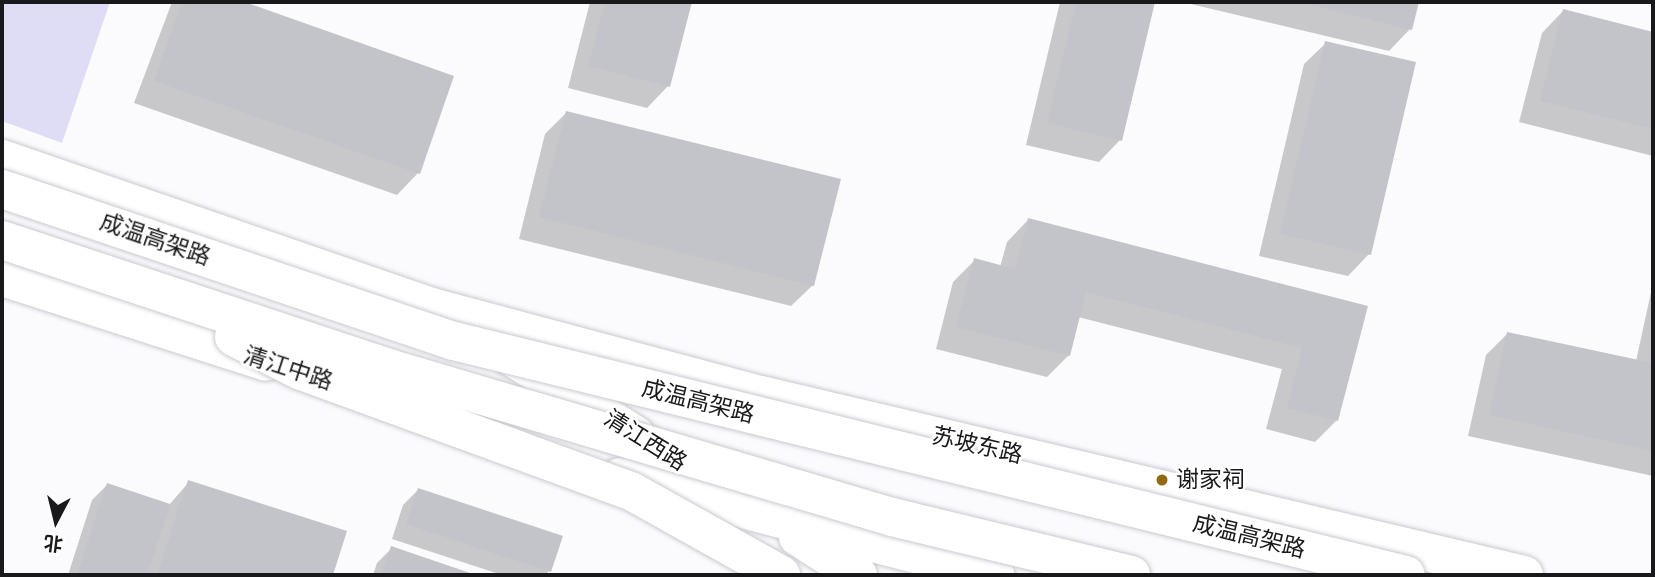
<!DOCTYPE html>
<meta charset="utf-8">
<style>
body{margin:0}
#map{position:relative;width:1655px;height:577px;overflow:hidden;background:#fbfbfe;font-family:"Sofia Sans Condensed","Noto Sans SC",sans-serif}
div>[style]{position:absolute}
.green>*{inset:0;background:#dfddf6}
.shadow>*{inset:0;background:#0003}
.building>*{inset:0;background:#c3c3ca}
.roads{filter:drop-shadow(0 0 2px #cac9d0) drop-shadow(0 0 2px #cac9d0)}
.primary>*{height:38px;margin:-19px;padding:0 19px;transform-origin:19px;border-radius:19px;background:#fff}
.bridges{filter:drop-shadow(0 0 2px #cac9d0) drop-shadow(0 0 2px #cac9d0)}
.trunk-bridge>*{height:38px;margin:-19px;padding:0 19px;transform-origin:19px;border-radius:19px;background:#fff}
.dots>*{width:19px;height:19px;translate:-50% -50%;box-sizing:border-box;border:4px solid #fff;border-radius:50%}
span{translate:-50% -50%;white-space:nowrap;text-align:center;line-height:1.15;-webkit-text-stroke:5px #fff;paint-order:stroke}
.street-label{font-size:23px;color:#19191b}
.poi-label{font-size:23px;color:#19191b}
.left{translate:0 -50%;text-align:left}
.frame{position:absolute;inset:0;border:4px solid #19191b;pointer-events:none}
.north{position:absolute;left:21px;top:486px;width:70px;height:70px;-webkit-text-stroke:5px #fff;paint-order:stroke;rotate:187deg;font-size:19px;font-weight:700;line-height:28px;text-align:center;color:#19191b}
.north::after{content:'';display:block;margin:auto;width:24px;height:32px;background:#19191b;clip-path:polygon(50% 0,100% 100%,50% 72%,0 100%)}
</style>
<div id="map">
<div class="green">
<i style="clip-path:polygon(2px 2px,110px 2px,62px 143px,2px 121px)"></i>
</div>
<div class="shadow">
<i style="clip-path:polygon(172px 2px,240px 2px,452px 77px,418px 173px,397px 195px,134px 103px)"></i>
<i style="clip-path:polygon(590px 2px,690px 2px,668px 86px,647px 108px,568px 88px)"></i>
<i style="clip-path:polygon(1060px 2px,1153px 2px,1120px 140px,1099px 162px,1026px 145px)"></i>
<i style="clip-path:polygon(1182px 2px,1417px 2px,1410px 29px,1389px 51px)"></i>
<i style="clip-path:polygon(1563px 11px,1653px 33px,1653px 156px,1519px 122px,1542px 33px)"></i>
<i style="clip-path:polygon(1326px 43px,1369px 254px,1348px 276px,1259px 256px,1304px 64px)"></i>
<i style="clip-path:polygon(566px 113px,813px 285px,791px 306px,519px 239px,545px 134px)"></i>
<i style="clip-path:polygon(1028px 220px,1366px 307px,1337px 420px,1315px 442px,1266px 429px,1282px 369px,1078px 317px,1069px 355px,1047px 377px,936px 349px,953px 282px,975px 260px,1000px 267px,1007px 242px)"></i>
<i style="clip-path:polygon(1653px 283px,1653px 476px,1468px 436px,1486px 355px,1508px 333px,1636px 361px)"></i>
<i style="clip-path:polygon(189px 482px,345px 532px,331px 575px,68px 575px,92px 500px,107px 485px,169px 505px)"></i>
<i style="clip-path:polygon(418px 490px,549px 571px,545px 575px,502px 575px,392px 539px,403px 505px)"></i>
<i style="clip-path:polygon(392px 548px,472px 575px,373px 575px,377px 563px)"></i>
</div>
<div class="building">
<i style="clip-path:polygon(182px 2px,245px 2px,454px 76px,420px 174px,154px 81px)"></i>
<i style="clip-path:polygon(605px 2px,692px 2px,670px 87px,588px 66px)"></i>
<i style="clip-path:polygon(1076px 2px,1155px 2px,1122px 141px,1047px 123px)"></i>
<i style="clip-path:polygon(1298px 2px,1419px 2px,1412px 30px)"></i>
<i style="clip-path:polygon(1563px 9px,1653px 32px,1653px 129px,1540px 101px)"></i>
<i style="clip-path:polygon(1325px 41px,1416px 62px,1371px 255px,1280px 234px)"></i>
<i style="clip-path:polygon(566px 111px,841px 179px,814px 286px,539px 217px)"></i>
<i style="clip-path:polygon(1028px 218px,1368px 306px,1338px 421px,1287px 408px,1302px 348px,1086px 292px,1070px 356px,956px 327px,974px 258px,1015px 269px)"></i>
<i style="clip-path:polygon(1507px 332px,1653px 363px,1653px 451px,1489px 415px)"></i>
<i style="clip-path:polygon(188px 480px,347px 531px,333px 575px,157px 575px)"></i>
<i style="clip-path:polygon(107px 483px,170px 504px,147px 575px,77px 575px)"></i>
<i style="clip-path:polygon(418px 488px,563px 536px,551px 572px,406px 524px)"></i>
<i style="clip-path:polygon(391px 546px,476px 575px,382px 574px)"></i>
</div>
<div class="roads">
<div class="primary">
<i style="left:2px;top:159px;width:455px;rotate:19deg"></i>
<i style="left:432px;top:307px;width:341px;rotate:15deg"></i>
<i style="left:761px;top:395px;width:784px;rotate:13.27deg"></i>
<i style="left:2px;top:277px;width:277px;rotate:17.8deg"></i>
<i style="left:513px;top:358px;width:146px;rotate:32.2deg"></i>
<i style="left:620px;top:477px;width:388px;rotate:14.6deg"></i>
<i style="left:798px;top:537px;width:71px;rotate:32.3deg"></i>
</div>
</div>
<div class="bridges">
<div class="trunk-bridge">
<i style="left:2px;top:189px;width:477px;rotate:18.6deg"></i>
<i style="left:454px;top:341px;width:980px;rotate:13.81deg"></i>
<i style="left:2px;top:240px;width:411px;rotate:18.3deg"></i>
<i style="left:392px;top:369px;width:521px;rotate:16.49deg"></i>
<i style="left:892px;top:517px;width:246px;rotate:13.6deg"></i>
<i style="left:234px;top:337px;width:75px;rotate:26.9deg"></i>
<i style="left:301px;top:371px;width:351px;rotate:20deg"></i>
<i style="left:631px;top:491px;width:172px;rotate:29.2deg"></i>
</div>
</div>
<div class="dots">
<i style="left:1162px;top:480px;background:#936a14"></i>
</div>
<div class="street-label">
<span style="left:155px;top:240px;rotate:19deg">成温高架路</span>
<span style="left:288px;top:369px;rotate:18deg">清江中路</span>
<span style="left:698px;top:402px;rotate:14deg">成温高架路</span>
<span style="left:645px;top:441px;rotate:32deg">清江西路</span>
<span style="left:977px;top:446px;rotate:13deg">苏坡东路</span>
<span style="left:1249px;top:537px;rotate:14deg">成温高架路</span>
</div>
<div class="poi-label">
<span class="left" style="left:1176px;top:480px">谢家祠</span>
</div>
<div class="frame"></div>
<div class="north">北</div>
</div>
